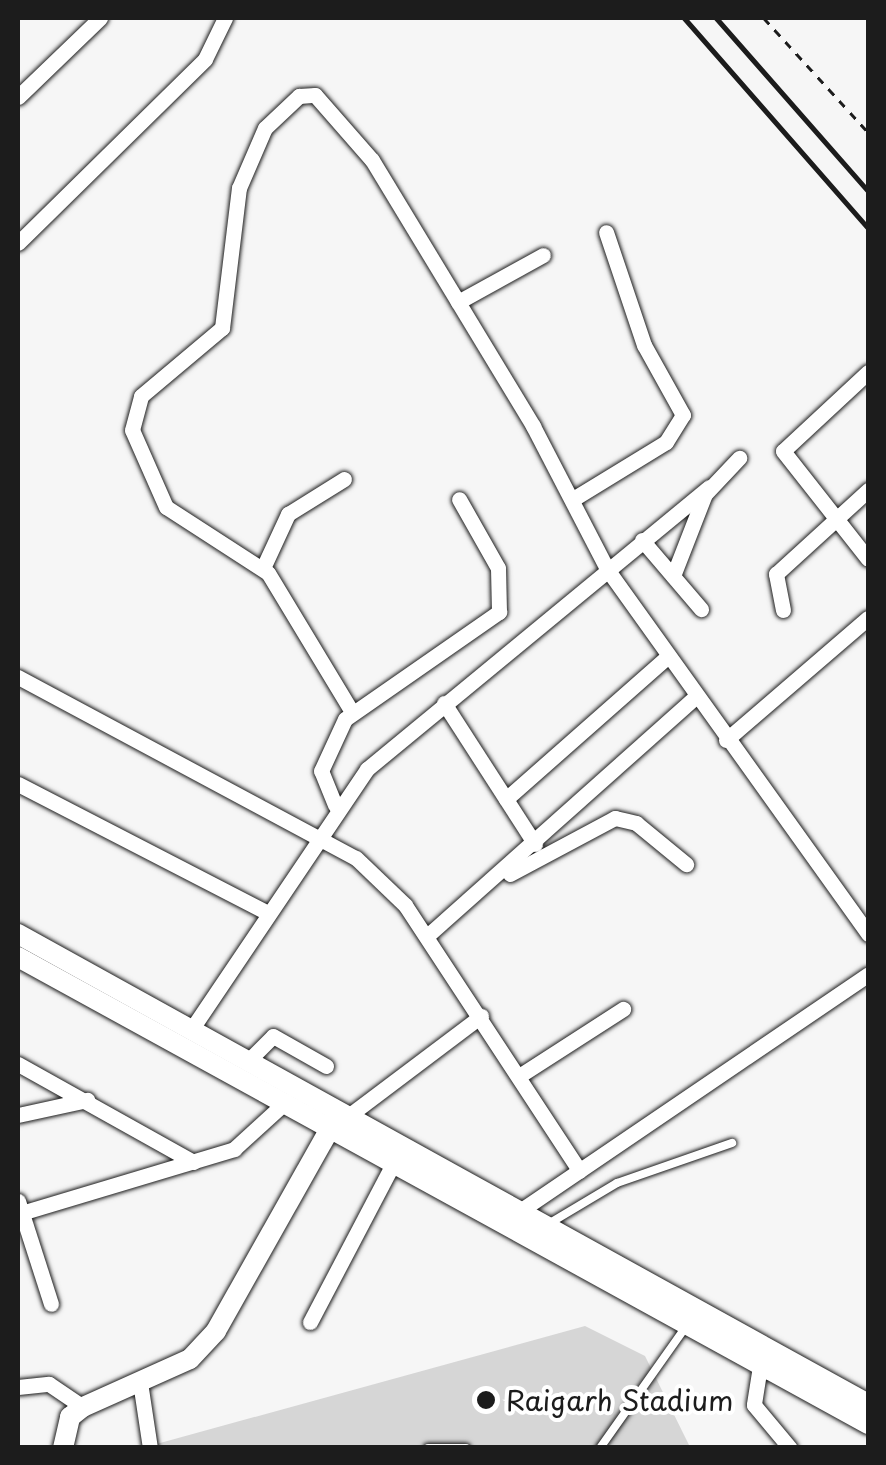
<!DOCTYPE html>
<style>
body{margin:0}
#map{position:relative;width:886px;height:1465px;overflow:hidden;background:#f6f6f6;font-family:"Playpen Sans",sans-serif}
div>[style]{position:absolute}
.green>*{inset:0;background:#d6d6d6}
.path>*{height:2.5px;margin-top:-1.25px;transform-origin:0;background:repeating-linear-gradient(90deg,#1c1c1c 0 8px,transparent 0 16px)}
.roads{filter:drop-shadow(0 0 2px #1c1c1c) drop-shadow(0 0 2px #1c1c1c)}
.service>*{height:8px;margin:-4px;padding:0 4px;transform-origin:4px;border-radius:4px;background:#fff}
.minor>*{height:15px;margin:-7.5px;padding:0 7.5px;transform-origin:7.5px;border-radius:7.5px;background:#fff}
.tertiary>*{height:20px;margin:-10px;padding:0 10px;transform-origin:10px;border-radius:10px;background:#fff}
.rail>*{height:5px;margin:-2.5px;padding:0 2.5px;transform-origin:2.5px;border-radius:2.5px;background:#1c1c1c}
.dots>*{width:28px;height:28px;translate:-50% -50%;box-sizing:border-box;border:5px solid #fff;border-radius:50%}
span{translate:-50% -50%;white-space:nowrap;text-align:center;line-height:1.15;-webkit-text-stroke:8px #fff;paint-order:stroke}
.poi-label{font-size:28px;color:#1c1c1c}
.left{translate:0 -50%;text-align:left}
.frame{position:absolute;inset:0;border:20px solid #1c1c1c;pointer-events:none}
</style>
<div id="map">
<div class="green">
<i style="clip-path:polygon(585px 1326px,645px 1356px,690px 1447px,142px 1448px)"></i>
</div>
<div class="path">
<i style="left:764px;top:18px;width:154px;rotate:47.6deg"></i>
</div>
<div class="roads">
<div class="service">
<i style="left:550px;top:1223px;width:78px;rotate:-30.8deg"></i>
<i style="left:617px;top:1183px;width:122px;rotate:-19.2deg"></i>
<i style="left:428px;top:1448px;width:38px"></i>
<i style="left:600px;top:1448px;width:151px;rotate:-54.7deg"></i>
</div>
<div class="minor">
<i style="left:18px;top:97px;width:114px;rotate:-43.9deg"></i>
<i style="left:18px;top:243px;width:262px;rotate:-44.5deg"></i>
<i style="left:205px;top:59px;width:46px;rotate:-64deg"></i>
<i style="left:458px;top:302px;width:97px;rotate:-28.9deg"></i>
<i style="left:868px;top:372px;width:116px;rotate:137.1deg"></i>
<i style="left:783px;top:451px;width:137px;rotate:51.8deg"></i>
<i style="left:573px;top:499px;width:109px;rotate:-31.5deg"></i>
<i style="left:666px;top:442px;width:32px;rotate:-58deg"></i>
<i style="left:683px;top:415px;width:80px;rotate:-119.1deg"></i>
<i style="left:644px;top:345px;width:119px;rotate:-108.6deg"></i>
<i style="left:642px;top:540px;width:91px;rotate:49.5deg"></i>
<i style="left:263px;top:568px;width:60px;rotate:-65.2deg"></i>
<i style="left:288px;top:514px;width:66px;rotate:-32deg"></i>
<i style="left:673px;top:576px;width:88px;rotate:-68.7deg"></i>
<i style="left:705px;top:494px;width:50px;rotate:-46.6deg"></i>
<i style="left:783px;top:610px;width:37px;rotate:-101deg"></i>
<i style="left:776px;top:574px;width:125px;rotate:-42.4deg"></i>
<i style="left:18px;top:677px;width:383px;rotate:28.2deg"></i>
<i style="left:356px;top:858px;width:68px;rotate:43.8deg"></i>
<i style="left:405px;top:905px;width:318px;rotate:56.7deg"></i>
<i style="left:444px;top:703px;width:168px;rotate:57.2deg"></i>
<i style="left:352px;top:712px;width:162px;rotate:-121.1deg"></i>
<i style="left:268px;top:573px;width:121px;rotate:-147.1deg"></i>
<i style="left:166px;top:507px;width:84px;rotate:-113.8deg"></i>
<i style="left:132px;top:430px;width:35px;rotate:-75deg"></i>
<i style="left:141px;top:396px;width:106px;rotate:-40deg"></i>
<i style="left:222px;top:328px;width:141px;rotate:-83.1deg"></i>
<i style="left:239px;top:188px;width:65px;rotate:-66.6deg"></i>
<i style="left:265px;top:128px;width:47px;rotate:-43.3deg"></i>
<i style="left:299px;top:96px;width:16px;rotate:-4deg"></i>
<i style="left:315px;top:95px;width:86px;rotate:48.8deg"></i>
<i style="left:372px;top:160px;width:311px;rotate:58.8deg"></i>
<i style="left:533px;top:426px;width:161px;rotate:62.6deg"></i>
<i style="left:607px;top:569px;width:449px;rotate:54.4deg"></i>
<i style="left:726px;top:740px;width:187px;rotate:-40.7deg"></i>
<i style="left:18px;top:784px;width:281px;rotate:27.3deg"></i>
<i style="left:506px;top:799px;width:216px;rotate:-41.4deg"></i>
<i style="left:335px;top:805px;width:37px;rotate:-112deg"></i>
<i style="left:321px;top:771px;width:57px;rotate:-65.2deg"></i>
<i style="left:345px;top:719px;width:188px;rotate:-34.8deg"></i>
<i style="left:499px;top:612px;width:44px;rotate:-91.3deg"></i>
<i style="left:498px;top:568px;width:79px;rotate:-119.5deg"></i>
<i style="left:510px;top:874px;width:119px;rotate:-28.1deg"></i>
<i style="left:615px;top:818px;width:22px;rotate:13deg"></i>
<i style="left:636px;top:823px;width:65px;rotate:39.4deg"></i>
<i style="left:427px;top:936px;width:361px;rotate:-41.7deg"></i>
<i style="left:191px;top:1030px;width:315px;rotate:-56deg"></i>
<i style="left:367px;top:769px;width:443px;rotate:-39.5deg"></i>
<i style="left:248px;top:1061px;width:35px;rotate:-45deg"></i>
<i style="left:273px;top:1036px;width:61px;rotate:29.5deg"></i>
<i style="left:18px;top:1064px;width:201px;rotate:29.2deg"></i>
<i style="left:519px;top:1076px;width:124px;rotate:-32.8deg"></i>
<i style="left:18px;top:1115px;width:71px;rotate:-12.3deg"></i>
<i style="left:347px;top:1117px;width:168px;rotate:-37deg"></i>
<i style="left:18px;top:1201px;width:108px;rotate:72.2deg"></i>
<i style="left:18px;top:1214px;width:226px;rotate:-16.7deg"></i>
<i style="left:234px;top:1149px;width:62px;rotate:-42.4deg"></i>
<i style="left:514px;top:1215px;width:428px;rotate:-34.2deg"></i>
<i style="left:310px;top:1322px;width:187px;rotate:-62.3deg"></i>
<i style="left:760px;top:1366px;width:39px;rotate:99deg"></i>
<i style="left:754px;top:1405px;width:56px;rotate:50.1deg"></i>
<i style="left:140px;top:1382px;width:67px;rotate:81.4deg"></i>
<i style="left:18px;top:1387px;width:31px;rotate:-6deg"></i>
<i style="left:49px;top:1384px;width:41px;rotate:34.1deg"></i>
</div>
<div class="tertiary">
<i style="left:18px;top:934px;width:971px;rotate:28.94deg"></i>
<i style="left:18px;top:957px;width:970px;rotate:28.78deg"></i>
<i style="left:63px;top:1448px;width:32px;rotate:-77deg"></i>
<i style="left:70px;top:1417px;width:16px;rotate:-38deg"></i>
<i style="left:83px;top:1407px;width:117px;rotate:-24.2deg"></i>
<i style="left:190px;top:1359px;width:38px;rotate:-47deg"></i>
<i style="left:216px;top:1331px;width:240px;rotate:-60.6deg"></i>
</div>
</div>
<div class="rail">
<i style="left:684px;top:18px;width:279px;rotate:48.8deg"></i>
<i style="left:716px;top:18px;width:230px;rotate:48.7deg"></i>
</div>
<div class="dots">
<i style="left:486px;top:1400px;background:#1c1c1c"></i>
</div>
<div class="poi-label">
<span class="left" style="left:506px;top:1400px">Raigarh Stadium</span>
</div>
<div class="frame"></div>
</div>
